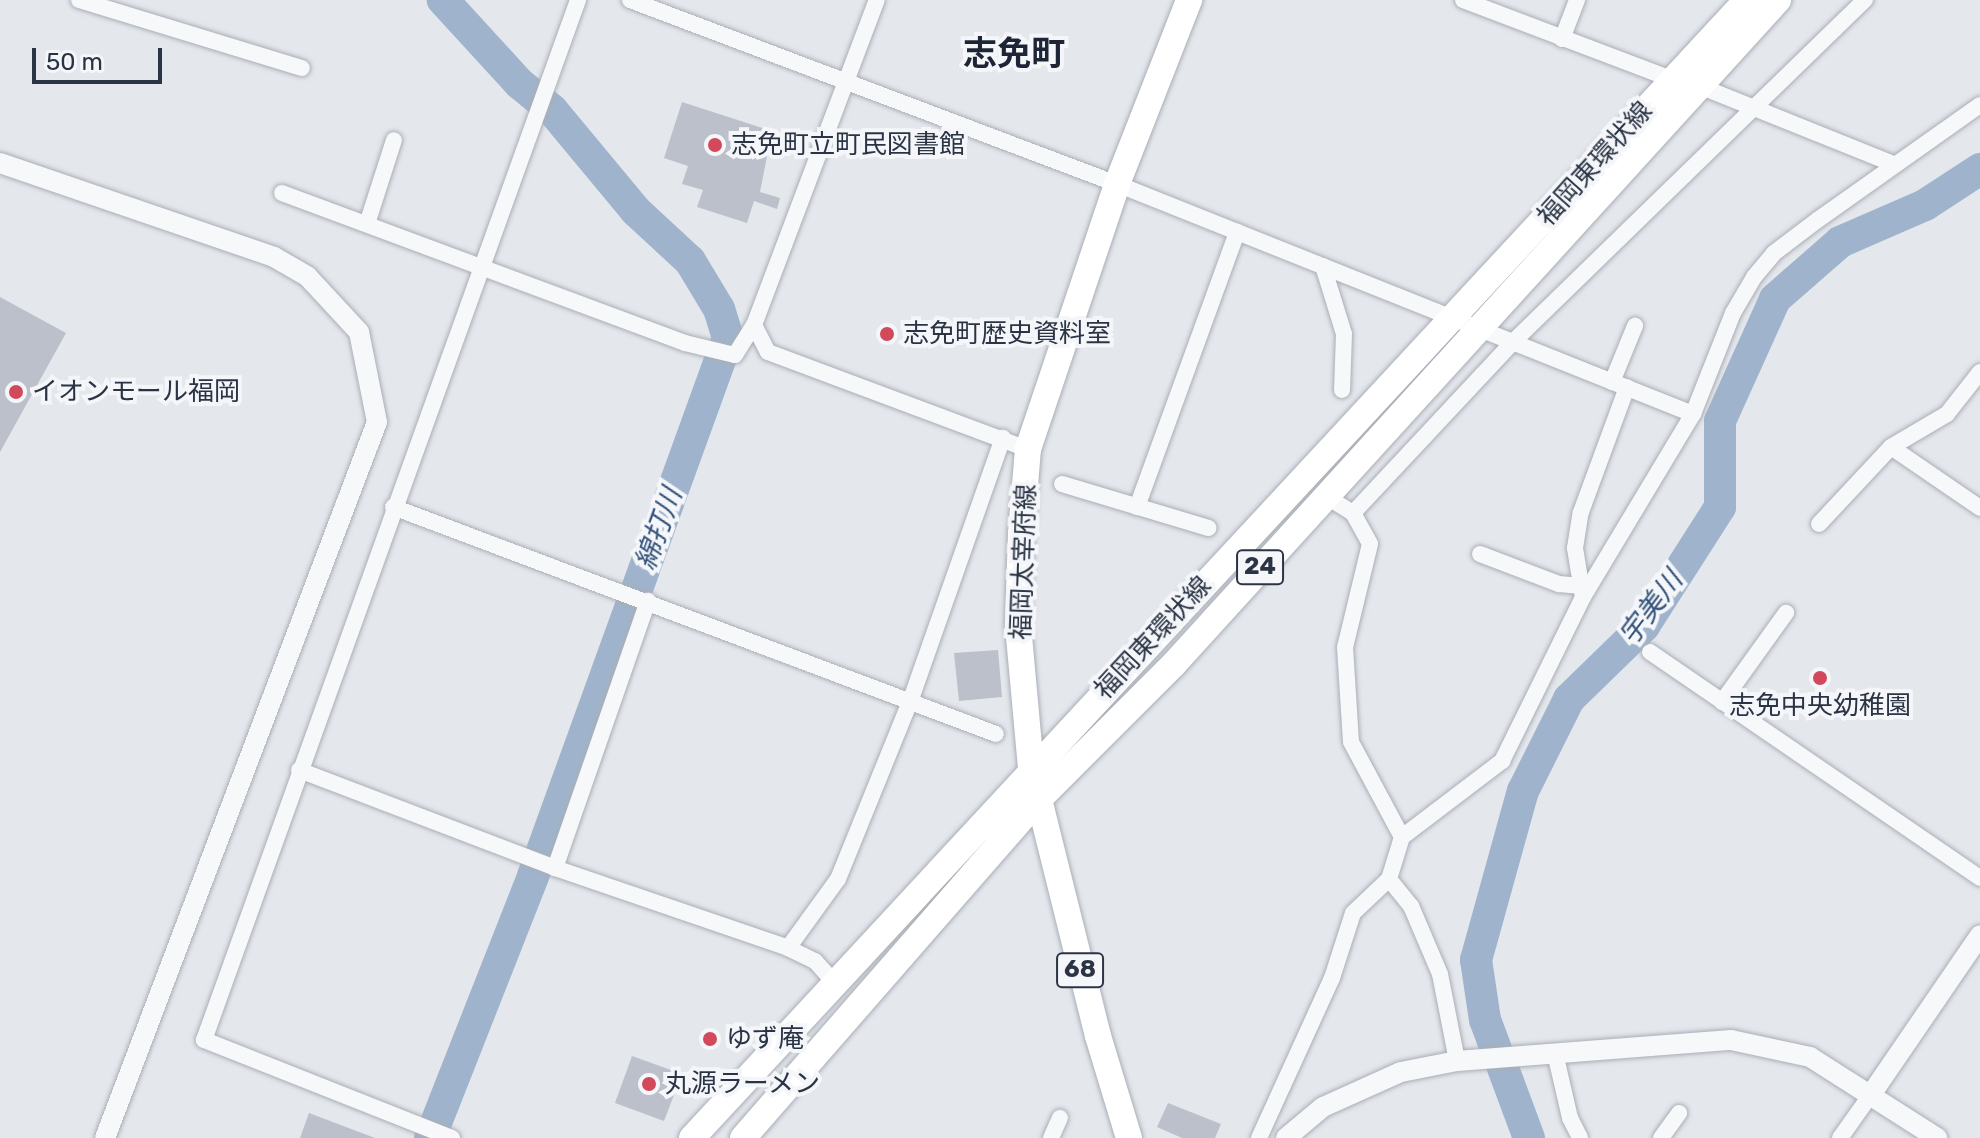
<!DOCTYPE html>
<meta charset="utf-8">
<style>
body{margin:0}
#map{position:relative;width:1980px;height:1138px;overflow:hidden;background:#e4e7ec;font-family:Rubik,"Noto Sans JP",sans-serif}
div>[style]{position:absolute}
.river>*{height:32px;margin:-16px;padding:0 16px;transform-origin:16px;border-radius:16px;background:#9fb4cc}
.building>*{inset:0;background:#bbc0ca}
.roads{filter:drop-shadow(0 0 2px #a9aeb7) drop-shadow(0 0 2px #a9aeb7)}
.minor>*{height:16px;margin:-8px;padding:0 8px;transform-origin:8px;border-radius:8px;background:#f7f8fa}
.tertiary>*{height:20px;margin:-10px;padding:0 10px;transform-origin:10px;border-radius:10px;background:#f7f8fa}
.primary>*{height:26px;margin:-13px;padding:0 13px;transform-origin:13px;border-radius:13px;background:#fff}
.dots>*{width:22px;height:22px;translate:-50% -50%;box-sizing:border-box;border:4px solid #f4f6f9;border-radius:50%}
span{translate:-50% -50%;white-space:nowrap;text-align:center;line-height:1.15;-webkit-text-stroke:8px #f4f6f9;paint-order:stroke}
.shield-label span{padding:2px 6px;background:#f4f6f9;border:2px solid;border-radius:6px;-webkit-text-stroke-width:0}
.shield-label{font-size:24px;color:#2b3445;font-weight:700}
.poi-label{font-size:26px;color:#2b3445}
.left{translate:0 -50%;text-align:left}
.street-label{font-size:26px;color:#2b3445}
.water-label{font-size:28px;color:#34527a;font-style:italic}
.district-label{font-size:34px;color:#1d2536;font-weight:700}
.scale{position:absolute;left:32px;top:48px;width:130px;height:36px;box-sizing:border-box;border:4px solid #2b3445;border-top:0;padding-left:10px;font-size:24px;line-height:28px;white-space:nowrap;color:#2b3445;-webkit-text-stroke:6px #f4f6f9;paint-order:stroke}
</style>
<div id="map">
<div class="river">
<i style="left:430px;top:1138px;width:282px;rotate:-68.5deg"></i>
<i style="left:533px;top:876px;width:572px;rotate:-70.08deg"></i>
<i style="left:728px;top:338px;width:30px;rotate:-107deg"></i>
<i style="left:719px;top:309px;width:56px;rotate:-121.1deg"></i>
<i style="left:690px;top:261px;width:74px;rotate:-137.2deg"></i>
<i style="left:636px;top:211px;width:131px;rotate:-129.7deg"></i>
<i style="left:552px;top:110px;width:43px;rotate:-140.7deg"></i>
<i style="left:519px;top:83px;width:113px;rotate:-132.5deg"></i>
<i style="left:1529px;top:1138px;width:126px;rotate:-110.4deg"></i>
<i style="left:1485px;top:1020px;width:61px;rotate:-98.5deg"></i>
<i style="left:1476px;top:960px;width:175px;rotate:-74.5deg"></i>
<i style="left:1523px;top:791px;width:103px;rotate:-63.4deg"></i>
<i style="left:1569px;top:699px;width:105px;rotate:-44.2deg"></i>
<i style="left:1644px;top:626px;width:141px;rotate:-57.4deg"></i>
<i style="left:1720px;top:507px;width:86px;rotate:-90deg"></i>
<i style="left:1720px;top:421px;width:134px;rotate:-65.7deg"></i>
<i style="left:1775px;top:299px;width:86px;rotate:-41.2deg"></i>
<i style="left:1840px;top:242px;width:93px;rotate:-23.5deg"></i>
<i style="left:1925px;top:205px;width:66px;rotate:-33.2deg"></i>
</div>
<div class="building">
<i style="clip-path:polygon(682px 102px,772px 131px,760px 192px,780px 198px,777px 209px,754px 201px,747px 223px,697px 207px,703px 190px,682px 184px,688px 166px,664px 158px)"></i>
<i style="clip-path:polygon(0 297px,66px 333px,0 452px)"></i>
<i style="clip-path:polygon(998px 650px,1002px 697px,959px 701px,954px 653px)"></i>
<i style="clip-path:polygon(632px 1056px,682px 1074px,664px 1121px,615px 1103px)"></i>
<i style="clip-path:polygon(1168px 1103px,1221px 1124px,1215px 1138px,1182px 1138px,1157px 1127px)"></i>
<i style="clip-path:polygon(309px 1113px,375px 1138px,300px 1138px)"></i>
</div>
<div class="roads">
<div class="minor">
<i style="left:79px;top:0;width:233px;rotate:17deg"></i>
<i style="left:630px;top:0;width:521px;rotate:20.7deg"></i>
<i style="left:1117px;top:184px;width:620px;rotate:21.77deg"></i>
<i style="left:1463px;top:0;width:222px;rotate:20.8deg"></i>
<i style="left:1562px;top:39px;width:42px;rotate:-69deg"></i>
<i style="left:1697px;top:85px;width:212px;rotate:21.9deg"></i>
<i style="left:282px;top:193px;width:430px;rotate:20.4deg"></i>
<i style="left:685px;top:343px;width:51px;rotate:13.5deg"></i>
<i style="left:735px;top:355px;width:36px;rotate:-58deg"></i>
<i style="left:754px;top:325px;width:347px;rotate:-69.3deg"></i>
<i style="left:367px;top:224px;width:88px;rotate:-72.2deg"></i>
<i style="left:1323px;top:266px;width:71px;rotate:72.8deg"></i>
<i style="left:1344px;top:334px;width:56px;rotate:92deg"></i>
<i style="left:754px;top:325px;width:30px;rotate:63deg"></i>
<i style="left:768px;top:352px;width:278px;rotate:20.5deg"></i>
<i style="left:1980px;top:372px;width:53px;rotate:128.2deg"></i>
<i style="left:1947px;top:414px;width:65px;rotate:149.5deg"></i>
<i style="left:1891px;top:447px;width:108px;rotate:34.4deg"></i>
<i style="left:1612px;top:382px;width:61px;rotate:-67.7deg"></i>
<i style="left:1062px;top:484px;width:153px;rotate:16.7deg"></i>
<i style="left:1324px;top:495px;width:34px;rotate:32deg"></i>
<i style="left:1353px;top:513px;width:35px;rotate:61deg"></i>
<i style="left:1370px;top:544px;width:106px;rotate:103.6deg"></i>
<i style="left:1345px;top:647px;width:95px;rotate:86.4deg"></i>
<i style="left:1351px;top:742px;width:108px;rotate:61.8deg"></i>
<i style="left:393px;top:507px;width:644px;rotate:20.63deg"></i>
<i style="left:1137px;top:507px;width:293px;rotate:-70deg"></i>
<i style="left:1353px;top:513px;width:234px;rotate:-46.9deg"></i>
<i style="left:1513px;top:342px;width:491px;rotate:-44.2deg"></i>
<i style="left:1819px;top:524px;width:105px;rotate:-46.9deg"></i>
<i style="left:1480px;top:554px;width:85px;rotate:20.8deg"></i>
<i style="left:1559px;top:584px;width:22px;rotate:5deg"></i>
<i style="left:1583px;top:597px;width:50px;rotate:-99.3deg"></i>
<i style="left:1575px;top:548px;width:36px;rotate:-81deg"></i>
<i style="left:1581px;top:512px;width:133px;rotate:-69.8deg"></i>
<i style="left:1650px;top:652px;width:400px;rotate:34.4deg"></i>
<i style="left:1722px;top:702px;width:110px;rotate:-54.3deg"></i>
<i style="left:299px;top:770px;width:274px;rotate:20.9deg"></i>
<i style="left:555px;top:868px;width:246px;rotate:18.9deg"></i>
<i style="left:788px;top:948px;width:30px;rotate:26deg"></i>
<i style="left:815px;top:961px;width:27px;rotate:48deg"></i>
<i style="left:555px;top:868px;width:283px;rotate:-70.8deg"></i>
<i style="left:1389px;top:879px;width:35px;rotate:51deg"></i>
<i style="left:1411px;top:906px;width:74px;rotate:66.9deg"></i>
<i style="left:1440px;top:974px;width:89px;rotate:78.9deg"></i>
<i style="left:788px;top:948px;width:85px;rotate:-54.1deg"></i>
<i style="left:838px;top:879px;width:194px;rotate:-67.9deg"></i>
<i style="left:911px;top:699px;width:277px;rotate:-70.6deg"></i>
<i style="left:1555px;top:1053px;width:67px;rotate:77deg"></i>
<i style="left:1570px;top:1118px;width:22px;rotate:63deg"></i>
<i style="left:452px;top:1138px;width:267px;rotate:-158.4deg"></i>
<i style="left:204px;top:1040px;width:1105px;rotate:-70.22deg"></i>
<i style="left:1051px;top:1138px;width:22px;rotate:-66deg"></i>
<i style="left:1259px;top:1138px;width:176px;rotate:-65.5deg"></i>
<i style="left:1332px;top:978px;width:68px;rotate:-72.1deg"></i>
<i style="left:1353px;top:913px;width:50px;rotate:-43.4deg"></i>
<i style="left:1389px;top:879px;width:44px;rotate:-72.8deg"></i>
<i style="left:1402px;top:837px;width:126px;rotate:-37.2deg"></i>
<i style="left:1502px;top:761px;width:183px;rotate:-63.7deg"></i>
<i style="left:1583px;top:597px;width:214px;rotate:-59deg"></i>
<i style="left:1693px;top:414px;width:109px;rotate:-68.4deg"></i>
<i style="left:1733px;top:313px;width:42px;rotate:-59.7deg"></i>
<i style="left:1754px;top:277px;width:31px;rotate:-50deg"></i>
<i style="left:1774px;top:253px;width:56px;rotate:-37.1deg"></i>
<i style="left:1819px;top:219px;width:197px;rotate:-35.3deg"></i>
<i style="left:1661px;top:1138px;width:31px;rotate:-54deg"></i>
<i style="left:1840px;top:1138px;width:55px;rotate:-54.6deg"></i>
</div>
<div class="tertiary">
<i style="left:0;top:163px;width:290px;rotate:18.9deg"></i>
<i style="left:274px;top:257px;width:39px;rotate:30deg"></i>
<i style="left:308px;top:277px;width:75px;rotate:47.2deg"></i>
<i style="left:359px;top:332px;width:92px;rotate:78.7deg"></i>
<i style="left:377px;top:422px;width:766px;rotate:110.8deg"></i>
<i style="left:1872px;top:1093px;width:191px;rotate:-55.6deg"></i>
<i style="left:1286px;top:1138px;width:48px;rotate:-40deg"></i>
<i style="left:1323px;top:1107px;width:85px;rotate:-24.2deg"></i>
<i style="left:1401px;top:1072px;width:57px;rotate:-11.1deg"></i>
<i style="left:1457px;top:1061px;width:275px;rotate:-4.4deg"></i>
<i style="left:1731px;top:1040px;width:81px;rotate:12.1deg"></i>
<i style="left:1810px;top:1057px;width:151px;rotate:32.5deg"></i>
</div>
<div class="primary">
<i style="left:692px;top:1138px;width:1552px;rotate:-47.17deg"></i>
<i style="left:743px;top:1138px;width:449px;rotate:-48.9deg"></i>
<i style="left:1038px;top:800px;width:192px;rotate:-45deg"></i>
<i style="left:1174px;top:664px;width:898px;rotate:-47.71deg"></i>
<i style="left:1129px;top:1138px;width:107px;rotate:-106.9deg"></i>
<i style="left:1098px;top:1036px;width:276px;rotate:-104deg"></i>
<i style="left:1031px;top:768px;width:145px;rotate:-95.2deg"></i>
<i style="left:1018px;top:624px;width:90px;rotate:-88.1deg"></i>
<i style="left:1021px;top:534px;width:85px;rotate:-85.3deg"></i>
<i style="left:1028px;top:449px;width:280px;rotate:-71.4deg"></i>
<i style="left:1117px;top:184px;width:198px;rotate:-68.6deg"></i>
</div>
</div>
<div class="dots">
<i style="left:715px;top:145px;background:#d1495b"></i>
<i style="left:887px;top:334px;background:#d1495b"></i>
<i style="left:16px;top:392px;background:#d1495b"></i>
<i style="left:1820px;top:678px;background:#d1495b"></i>
<i style="left:710px;top:1039px;background:#d1495b"></i>
<i style="left:649px;top:1084px;background:#d1495b"></i>
</div>
<div class="shield-label">
<span style="left:1260px;top:567px">24</span>
<span style="left:1080px;top:970px">68</span>
</div>
<div class="poi-label">
<span class="left" style="left:731px;top:145px">志免町立町民図書館</span>
<span class="left" style="left:903px;top:334px">志免町歴史資料室</span>
<span class="left" style="left:32px;top:392px">イオンモール福岡</span>
<span style="left:1820px;top:706px">志免中央幼稚園</span>
<span class="left" style="left:726px;top:1039px">ゆず庵</span>
<span class="left" style="left:665px;top:1084px">丸源ラーメン</span>
</div>
<div class="street-label">
<span style="left:1595px;top:164px;rotate:-48deg">福岡東環状線</span>
<span style="left:1024px;top:562px;rotate:-88deg">福岡太宰府線</span>
<span style="left:1153px;top:638px;rotate:-47deg">福岡東環状線</span>
</div>
<div class="water-label">
<span style="left:659px;top:529px;rotate:-70deg">綿打川</span>
<span style="left:1651px;top:608px;rotate:-53deg">宇美川</span>
</div>
<div class="district-label">
<span style="left:1014px;top:54px">志免町</span>
</div>
<div class="scale">50 m</div>
</div>
